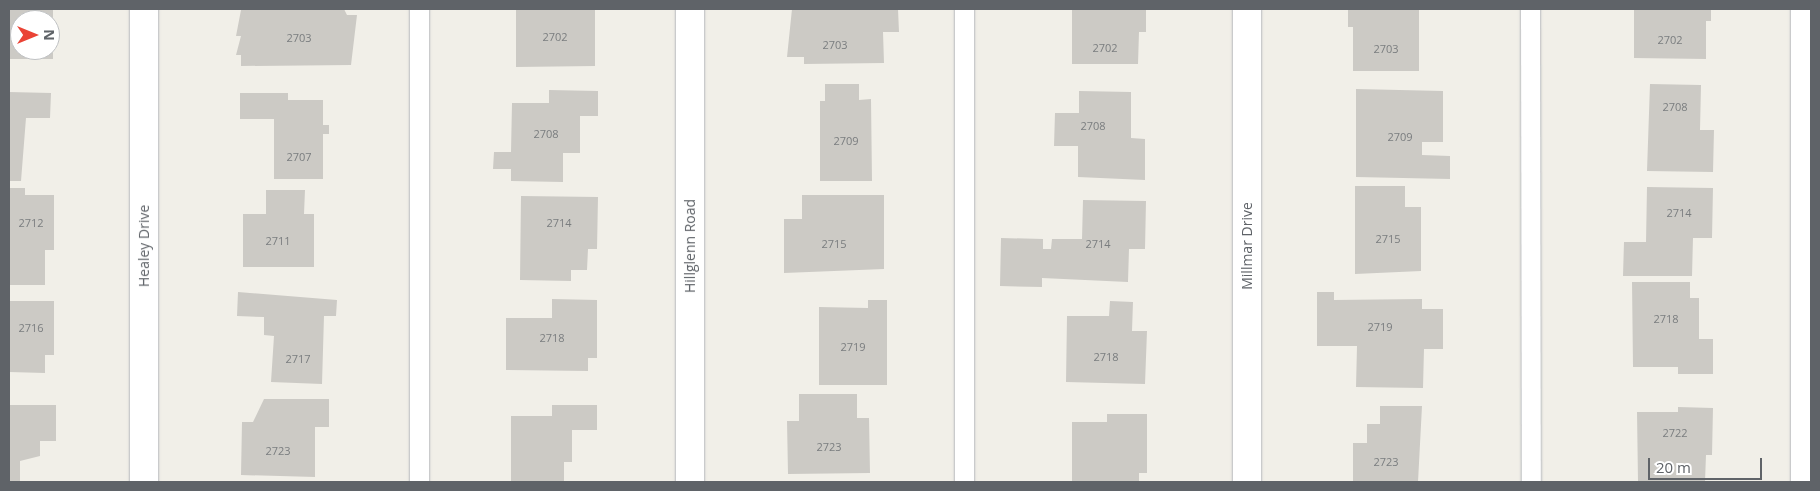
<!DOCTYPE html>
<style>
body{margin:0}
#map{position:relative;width:1820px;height:491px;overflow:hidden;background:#f1efe8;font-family:"Open Sans",sans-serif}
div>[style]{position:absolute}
.building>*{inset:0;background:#cccac5}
.roads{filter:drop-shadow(0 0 1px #b5b8bc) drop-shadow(0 0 1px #b5b8bc)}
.service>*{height:19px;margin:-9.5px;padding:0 9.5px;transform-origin:9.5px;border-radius:9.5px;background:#fff}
.minor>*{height:28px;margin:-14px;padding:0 14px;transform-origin:14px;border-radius:14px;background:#fff}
.tertiary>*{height:28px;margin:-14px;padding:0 14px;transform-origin:14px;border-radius:14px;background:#fff}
span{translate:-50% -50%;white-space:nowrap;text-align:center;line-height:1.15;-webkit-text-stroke:4px #fff;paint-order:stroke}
.number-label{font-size:11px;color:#7a7d7f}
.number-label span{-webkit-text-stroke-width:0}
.street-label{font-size:14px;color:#5f6368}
.frame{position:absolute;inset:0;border:10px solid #5f6368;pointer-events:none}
.north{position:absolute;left:10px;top:10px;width:50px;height:50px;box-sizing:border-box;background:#fff;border:1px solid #bfc1c3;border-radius:50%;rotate:90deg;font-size:14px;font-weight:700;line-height:20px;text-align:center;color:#5f6368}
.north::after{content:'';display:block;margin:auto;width:18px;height:22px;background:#ea4335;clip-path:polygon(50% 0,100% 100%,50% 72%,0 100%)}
.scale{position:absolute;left:1648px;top:458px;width:114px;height:22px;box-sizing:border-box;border:2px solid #5f6368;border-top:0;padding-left:6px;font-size:15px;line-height:18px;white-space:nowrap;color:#5f6368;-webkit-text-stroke:4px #fff;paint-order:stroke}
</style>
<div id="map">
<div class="building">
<i style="clip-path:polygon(evenodd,9px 9px,53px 9px,53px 59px,9px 59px,9px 9px,20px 20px,50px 20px,50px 50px,20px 50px,20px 20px)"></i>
<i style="clip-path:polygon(344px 9px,347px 15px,357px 15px,351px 65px,241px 66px,241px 55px,236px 55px,241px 36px,236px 36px,241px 10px)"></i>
<i style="clip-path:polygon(516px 9px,595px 9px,595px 66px,516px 67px)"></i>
<i style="clip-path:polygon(792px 9px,898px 9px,899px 32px,883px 32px,884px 63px,804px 64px,804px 57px,787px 57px)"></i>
<i style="clip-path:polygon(1072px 9px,1146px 9px,1146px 32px,1139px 32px,1138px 64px,1072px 64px)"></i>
<i style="clip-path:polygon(1348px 9px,1419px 9px,1419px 71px,1353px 71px,1353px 27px,1348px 27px)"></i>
<i style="clip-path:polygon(1634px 9px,1711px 9px,1711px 21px,1706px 21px,1706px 59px,1634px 58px)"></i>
<i style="clip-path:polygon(825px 84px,859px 84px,859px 100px,871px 99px,872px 181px,820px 181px,820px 101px,825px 101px)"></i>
<i style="clip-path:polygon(1650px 84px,1701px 85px,1700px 130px,1714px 130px,1713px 172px,1647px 171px)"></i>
<i style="clip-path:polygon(1356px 89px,1443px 91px,1443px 142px,1422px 142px,1422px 155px,1450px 156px,1450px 179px,1356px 177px)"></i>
<i style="clip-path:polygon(549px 90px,598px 91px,598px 116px,580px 116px,580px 153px,563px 153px,563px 182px,511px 181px,511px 169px,493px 169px,494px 152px,511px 152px,512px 103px,549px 103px)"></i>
<i style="clip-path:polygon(1079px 91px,1131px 92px,1131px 138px,1145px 139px,1145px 180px,1078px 177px,1078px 146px,1054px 146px,1055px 113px,1079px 113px)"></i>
<i style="clip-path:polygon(9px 92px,51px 93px,50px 118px,26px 118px,21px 181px,9px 181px)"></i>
<i style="clip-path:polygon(240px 93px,288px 93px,288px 100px,323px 100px,323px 125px,329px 125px,329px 134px,323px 134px,323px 179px,274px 179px,274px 119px,240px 119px)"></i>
<i style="clip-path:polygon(1355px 186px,1405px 186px,1405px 207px,1421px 207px,1421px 271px,1355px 274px)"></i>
<i style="clip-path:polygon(1647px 187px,1713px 188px,1712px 238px,1693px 238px,1692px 276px,1623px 276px,1624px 242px,1646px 242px)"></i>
<i style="clip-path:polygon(9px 188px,25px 188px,25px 195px,54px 195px,54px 250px,45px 250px,45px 285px,9px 285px)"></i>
<i style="clip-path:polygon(266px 190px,305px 190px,304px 214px,314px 214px,314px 267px,243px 267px,243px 214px,266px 214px)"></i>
<i style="clip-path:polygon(802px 195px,884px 195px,884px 269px,784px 273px,784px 219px,802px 219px)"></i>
<i style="clip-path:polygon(521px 196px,598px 197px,597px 249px,588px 249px,587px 270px,571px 270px,571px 281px,520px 280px)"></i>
<i style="clip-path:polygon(1083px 200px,1146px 201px,1145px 249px,1129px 249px,1128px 282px,1042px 278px,1042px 287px,1000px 286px,1001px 238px,1043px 239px,1043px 249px,1051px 249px,1052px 239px,1082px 239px)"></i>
<i style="clip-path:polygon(1632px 282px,1690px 282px,1690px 298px,1699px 298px,1699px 339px,1713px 339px,1713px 374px,1678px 374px,1678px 367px,1633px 367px)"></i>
<i style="clip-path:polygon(238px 292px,337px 300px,336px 316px,324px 316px,322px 384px,271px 382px,274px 336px,264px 335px,264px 317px,237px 316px)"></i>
<i style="clip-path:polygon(1317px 292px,1334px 292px,1334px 300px,1422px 299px,1422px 309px,1443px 309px,1443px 349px,1424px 349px,1423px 388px,1356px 387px,1357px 346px,1317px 346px)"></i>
<i style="clip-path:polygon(552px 299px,597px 300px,597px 358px,588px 358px,588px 371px,506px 370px,506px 318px,552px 318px)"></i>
<i style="clip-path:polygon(868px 300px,887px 300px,887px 385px,819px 385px,819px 307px,868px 308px)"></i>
<i style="clip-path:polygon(9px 301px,54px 301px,54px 355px,45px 355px,45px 373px,9px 372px)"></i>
<i style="clip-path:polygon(1110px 301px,1133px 302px,1132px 331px,1147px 331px,1145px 384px,1066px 382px,1067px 316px,1109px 316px)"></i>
<i style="clip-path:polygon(799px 394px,857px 394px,857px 418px,869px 418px,870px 473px,788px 474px,787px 421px,799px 421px)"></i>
<i style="clip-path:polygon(264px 399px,329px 399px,329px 427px,315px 427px,315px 477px,241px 475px,242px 422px,253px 422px)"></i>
<i style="clip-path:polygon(9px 405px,56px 405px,56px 441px,40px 441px,40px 456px,20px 461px,20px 482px,9px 482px)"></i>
<i style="clip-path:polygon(552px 405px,597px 405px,597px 430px,572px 430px,572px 462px,564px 462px,564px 482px,511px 482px,511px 416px,552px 416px)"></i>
<i style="clip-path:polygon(1380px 406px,1422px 406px,1418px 482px,1353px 482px,1353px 443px,1367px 443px,1367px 424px,1380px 424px)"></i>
<i style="clip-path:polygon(1678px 407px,1713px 408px,1712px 455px,1706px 455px,1705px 482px,1638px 482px,1637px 412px,1678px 412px)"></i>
<i style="clip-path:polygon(1107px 414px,1147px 414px,1147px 473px,1139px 473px,1139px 482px,1072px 482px,1072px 422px,1107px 422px)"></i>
</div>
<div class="roads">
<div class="service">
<i style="left:419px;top:9px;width:473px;rotate:90deg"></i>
<i style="left:964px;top:9px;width:473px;rotate:90deg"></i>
<i style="left:1530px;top:9px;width:473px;rotate:89.9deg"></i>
</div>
<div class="minor">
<i style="left:690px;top:9px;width:473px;rotate:90deg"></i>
<i style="left:144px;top:482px;width:473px;rotate:-90deg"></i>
<i style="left:1805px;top:482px;width:473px;rotate:-90deg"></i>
</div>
<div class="tertiary">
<i style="left:1247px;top:482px;width:473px;rotate:-90deg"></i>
</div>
</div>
<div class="number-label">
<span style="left:555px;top:37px">2702</span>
<span style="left:299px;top:38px">2703</span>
<span style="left:1670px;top:40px">2702</span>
<span style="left:835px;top:45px">2703</span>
<span style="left:1105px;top:48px">2702</span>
<span style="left:1386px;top:49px">2703</span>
<span style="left:1675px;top:107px">2708</span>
<span style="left:1093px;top:126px">2708</span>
<span style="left:546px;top:134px">2708</span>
<span style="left:1400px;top:137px">2709</span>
<span style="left:846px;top:141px">2709</span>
<span style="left:299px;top:157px">2707</span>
<span style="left:1679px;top:213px">2714</span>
<span style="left:31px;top:223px">2712</span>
<span style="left:559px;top:223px">2714</span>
<span style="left:1388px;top:239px">2715</span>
<span style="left:278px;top:241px">2711</span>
<span style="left:834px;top:244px">2715</span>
<span style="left:1098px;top:244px">2714</span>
<span style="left:1666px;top:319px">2718</span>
<span style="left:1380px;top:327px">2719</span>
<span style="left:31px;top:328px">2716</span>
<span style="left:552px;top:338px">2718</span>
<span style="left:853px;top:347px">2719</span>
<span style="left:1106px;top:357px">2718</span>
<span style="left:298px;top:359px">2717</span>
<span style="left:1675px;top:433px">2722</span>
<span style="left:829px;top:447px">2723</span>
<span style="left:278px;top:451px">2723</span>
<span style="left:1386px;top:462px">2723</span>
</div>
<div class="street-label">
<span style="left:144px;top:246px;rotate:-90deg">Healey Drive</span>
<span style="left:690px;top:246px;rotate:-90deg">Hillglenn Road</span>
<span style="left:1247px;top:246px;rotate:-90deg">Millmar Drive</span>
</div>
<div class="frame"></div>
<div class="north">N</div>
<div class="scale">20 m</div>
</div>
